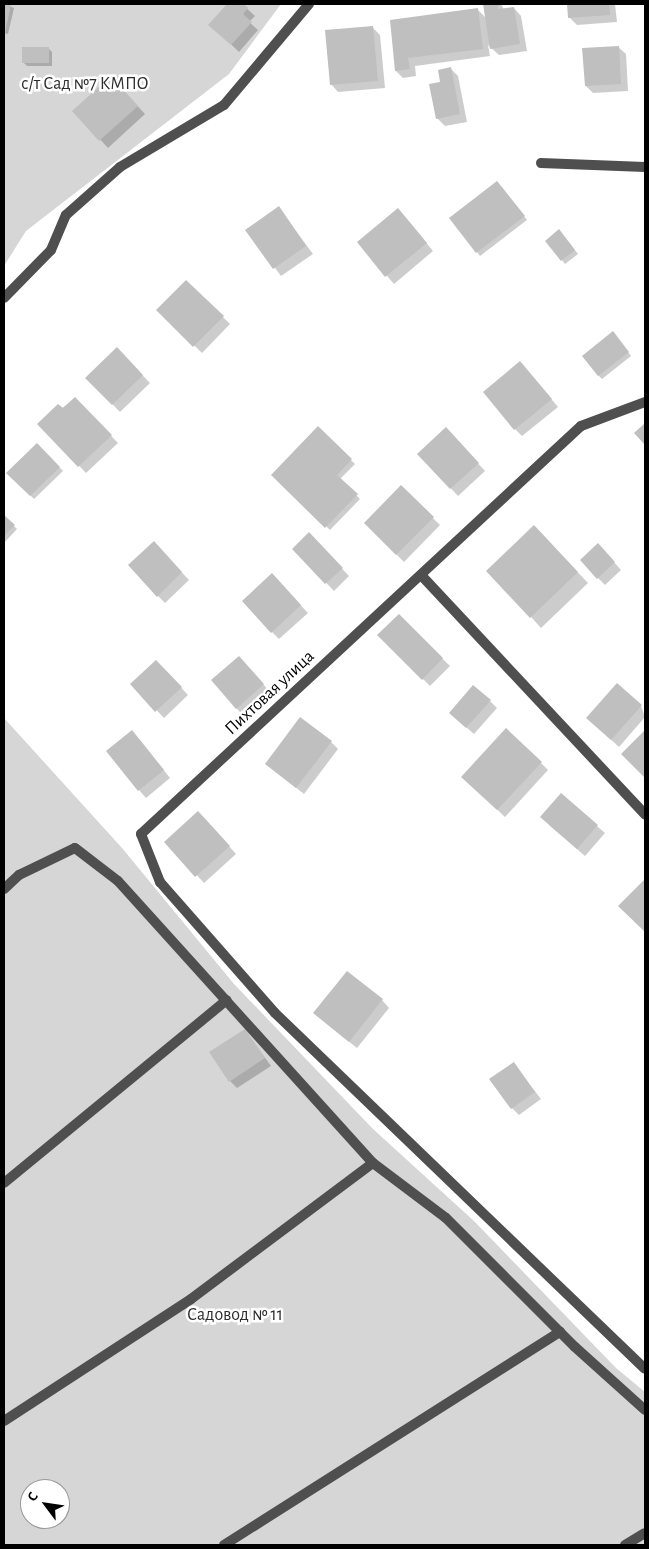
<!DOCTYPE html>
<meta charset="utf-8">
<style>
body{margin:0}
#map{position:relative;width:649px;height:1549px;overflow:hidden;background:#fff;font-family:"Alegreya Sans",sans-serif}
div>[style]{position:absolute}
.green>*{inset:0;background:#d6d6d6}
.shadow>*{inset:0;background:#0003}
.building>*{inset:0;background:#bfbfbf}
.service>*{height:10px;margin:-5px;padding:0 5px;transform-origin:5px;border-radius:5px;background:#4f4f4f}
.minor>*{height:10px;margin:-5px;padding:0 5px;transform-origin:5px;border-radius:5px;background:#4f4f4f}
span{translate:-50% -50%;white-space:nowrap;text-align:center;line-height:1.15;-webkit-text-stroke:5px #fff;paint-order:stroke}
.park-label{font-size:18px;color:#2d2d2d}
.street-label{font-size:18px;color:#000}
.frame{position:absolute;inset:0;border:5px solid #000;pointer-events:none}
.north{position:absolute;left:20px;top:1479px;width:50px;height:50px;box-sizing:border-box;background:#fff;border:1px solid #999;border-radius:50%;rotate:301deg;font-size:14px;font-weight:700;line-height:20px;text-align:center;color:#000}
.north::after{content:'';display:block;margin:auto;width:18px;height:22px;background:#000;clip-path:polygon(50% 0,100% 100%,50% 72%,0 100%)}
</style>
<div id="map">
<div class="green">
<i style="clip-path:polygon(4px 4px,281px 4px,229px 74px,26px 231px,4px 266px)"></i>
<i style="clip-path:polygon(evenodd,4px 718px,122px 848px,234px 984px,373px 1129px,474px 1221px,616px 1368px,645px 1392px,645px 1545px,4px 1545px,4px 718px,30px 1489px,60px 1489px,60px 1519px,30px 1519px,30px 1489px)"></i>
</div>
<div class="shadow">
<i style="clip-path:polygon(4px 4px,14px 8px,8px 34px,4px 33px)"></i>
<i style="clip-path:polygon(229px 4px,234px 7px,242px 4px,255px 16px,249px 22px,258px 30px,239px 52px,210px 24px)"></i>
<i style="clip-path:polygon(485px 4px,501px 4px,504px 10px,514px 8px,521px 16px,527px 51px,499px 55px,488px 45px,490px 56px,415px 66px,416px 76px,403px 78px,396px 71px,391px 21px,477px 9px,487px 19px)"></i>
<i style="clip-path:polygon(568px 4px,615px 4px,617px 22px,577px 25px,569px 17px)"></i>
<i style="clip-path:polygon(373px 28px,380px 35px,385px 88px,338px 92px,331px 84px)"></i>
<i style="clip-path:polygon(618px 47px,626px 54px,628px 91px,593px 93px,586px 86px)"></i>
<i style="clip-path:polygon(48px 48px,52px 52px,52px 66px,27px 66px,23px 62px)"></i>
<i style="clip-path:polygon(450px 68px,458px 76px,467px 122px,445px 126px,437px 118px,442px 83px)"></i>
<i style="clip-path:polygon(118px 85px,145px 114px,108px 148px,74px 111px)"></i>
<i style="clip-path:polygon(501px 186px,527px 220px,480px 256px,477px 252px)"></i>
<i style="clip-path:polygon(279px 208px,313px 254px,281px 276px,247px 230px)"></i>
<i style="clip-path:polygon(405px 217px,433px 251px,394px 284px,358px 242px)"></i>
<i style="clip-path:polygon(562px 234px,578px 254px,565px 264px,562px 260px)"></i>
<i style="clip-path:polygon(186px 281px,230px 324px,202px 353px,158px 310px)"></i>
<i style="clip-path:polygon(616px 336px,631px 356px,602px 379px,598px 375px)"></i>
<i style="clip-path:polygon(117px 349px,150px 383px,120px 412px,87px 378px)"></i>
<i style="clip-path:polygon(527px 370px,558px 407px,522px 436px,515px 429px)"></i>
<i style="clip-path:polygon(75px 399px,118px 443px,86px 473px,39px 424px)"></i>
<i style="clip-path:polygon(318px 428px,355px 464px,340px 479px,360px 499px,330px 530px,273px 475px)"></i>
<i style="clip-path:polygon(453px 436px,485px 471px,458px 496px,419px 454px)"></i>
<i style="clip-path:polygon(37px 445px,63px 471px,34px 499px,8px 473px)"></i>
<i style="clip-path:polygon(401px 487px,440px 525px,404px 562px,365px 523px)"></i>
<i style="clip-path:polygon(4px 516px,17px 529px,4px 543px)"></i>
<i style="clip-path:polygon(309px 534px,349px 576px,334px 591px,294px 549px)"></i>
<i style="clip-path:polygon(544px 537px,588px 583px,541px 628px,531px 617px)"></i>
<i style="clip-path:polygon(161px 550px,189px 580px,165px 603px,158px 596px)"></i>
<i style="clip-path:polygon(605px 552px,621px 570px,605px 585px,598px 578px)"></i>
<i style="clip-path:polygon(279px 582px,308px 613px,279px 639px,272px 632px)"></i>
<i style="clip-path:polygon(399px 616px,450px 666px,430px 686px,379px 635px)"></i>
<i style="clip-path:polygon(246px 665px,270px 692px,244px 716px,236px 708px)"></i>
<i style="clip-path:polygon(164px 669px,188px 695px,164px 718px,132px 684px)"></i>
<i style="clip-path:polygon(490px 701px,497px 708px,474px 734px,458px 720px)"></i>
<i style="clip-path:polygon(641px 706px,645px 717px,619px 747px,595px 725px)"></i>
<i style="clip-path:polygon(139px 739px,170px 778px,146px 798px,139px 790px)"></i>
<i style="clip-path:polygon(331px 742px,338px 749px,304px 794px,266px 764px)"></i>
<i style="clip-path:polygon(541px 763px,548px 770px,505px 817px,470px 784px)"></i>
<i style="clip-path:polygon(561px 795px,605px 833px,585px 856px,549px 825px)"></i>
<i style="clip-path:polygon(206px 820px,236px 854px,204px 883px,166px 842px)"></i>
<i style="clip-path:polygon(382px 1000px,389px 1008px,357px 1048px,322px 1020px)"></i>
<i style="clip-path:polygon(245px 1030px,271px 1066px,237px 1088px,230px 1081px)"></i>
<i style="clip-path:polygon(513px 1063px,541px 1099px,519px 1115px,512px 1108px)"></i>
</div>
<div class="building">
<i style="clip-path:polygon(4px 4px,11px 4px,5px 34px,4px 34px)"></i>
<i style="clip-path:polygon(227px 4px,244px 4px,248px 8px,243px 14px,252px 22px,231px 45px,208px 25px)"></i>
<i style="clip-path:polygon(483px 4px,498px 4px,498px 9px,514px 7px,520px 44px,490px 49px)"></i>
<i style="clip-path:polygon(567px 4px,609px 4px,610px 15px,568px 18px)"></i>
<i style="clip-path:polygon(478px 8px,483px 49px,408px 58px,410px 69px,395px 71px,390px 20px)"></i>
<i style="clip-path:polygon(373px 26px,378px 81px,330px 85px,325px 30px)"></i>
<i style="clip-path:polygon(619px 46px,621px 84px,585px 86px,582px 48px)"></i>
<i style="clip-path:polygon(22px 47px,49px 47px,49px 63px,22px 63px)"></i>
<i style="clip-path:polygon(451px 67px,460px 114px,436px 119px,429px 84px,440px 82px,438px 70px)"></i>
<i style="clip-path:polygon(111px 76px,138px 106px,99px 141px,72px 111px)"></i>
<i style="clip-path:polygon(497px 181px,525px 216px,476px 253px,449px 218px)"></i>
<i style="clip-path:polygon(279px 206px,306px 246px,273px 269px,245px 230px)"></i>
<i style="clip-path:polygon(398px 208px,427px 243px,385px 277px,357px 242px)"></i>
<i style="clip-path:polygon(559px 229px,575px 250px,561px 261px,545px 241px)"></i>
<i style="clip-path:polygon(186px 280px,224px 316px,193px 347px,156px 310px)"></i>
<i style="clip-path:polygon(613px 331px,629px 352px,598px 376px,582px 356px)"></i>
<i style="clip-path:polygon(117px 347px,143px 375px,112px 405px,85px 378px)"></i>
<i style="clip-path:polygon(520px 361px,552px 399px,514px 430px,483px 392px)"></i>
<i style="clip-path:polygon(75px 397px,112px 435px,78px 467px,37px 424px,58px 404px,63px 408px)"></i>
<i style="clip-path:polygon(645px 423px,645px 445px,634px 433px)"></i>
<i style="clip-path:polygon(318px 426px,352px 459px,337px 475px,358px 494px,325px 528px,271px 475px)"></i>
<i style="clip-path:polygon(446px 427px,479px 463px,450px 489px,417px 454px)"></i>
<i style="clip-path:polygon(37px 443px,60px 467px,30px 496px,6px 473px)"></i>
<i style="clip-path:polygon(401px 485px,434px 517px,396px 555px,364px 523px)"></i>
<i style="clip-path:polygon(4px 515px,15px 525px,4px 536px)"></i>
<i style="clip-path:polygon(534px 525px,578px 572px,530px 618px,486px 571px)"></i>
<i style="clip-path:polygon(309px 532px,343px 568px,325px 584px,292px 549px)"></i>
<i style="clip-path:polygon(154px 541px,182px 572px,157px 597px,128px 565px)"></i>
<i style="clip-path:polygon(598px 543px,615px 562px,597px 579px,580px 560px)"></i>
<i style="clip-path:polygon(272px 573px,301px 605px,271px 633px,242px 601px)"></i>
<i style="clip-path:polygon(399px 614px,443px 658px,422px 680px,377px 635px)"></i>
<i style="clip-path:polygon(239px 656px,264px 684px,236px 709px,211px 680px)"></i>
<i style="clip-path:polygon(156px 660px,182px 687px,155px 712px,130px 684px)"></i>
<i style="clip-path:polygon(617px 683px,642px 705px,611px 740px,586px 718px)"></i>
<i style="clip-path:polygon(473px 685px,491px 700px,466px 728px,449px 713px)"></i>
<i style="clip-path:polygon(300px 717px,332px 741px,296px 788px,265px 764px)"></i>
<i style="clip-path:polygon(506px 728px,542px 762px,497px 810px,461px 777px)"></i>
<i style="clip-path:polygon(132px 730px,164px 770px,138px 791px,106px 751px)"></i>
<i style="clip-path:polygon(645px 730px,645px 778px,621px 754px)"></i>
<i style="clip-path:polygon(561px 793px,598px 825px,577px 849px,540px 817px)"></i>
<i style="clip-path:polygon(198px 811px,230px 846px,195px 877px,164px 842px)"></i>
<i style="clip-path:polygon(645px 879px,645px 932px,618px 906px)"></i>
<i style="clip-path:polygon(347px 971px,383px 999px,349px 1042px,313px 1013px)"></i>
<i style="clip-path:polygon(245px 1029px,265px 1058px,229px 1082px,209px 1052px)"></i>
<i style="clip-path:polygon(514px 1062px,535px 1092px,511px 1109px,489px 1079px)"></i>
</div>
<div class="service">
<i style="left:541px;top:163px;width:104px;rotate:2.2deg"></i>
<i style="left:4px;top:298px;width:67px;rotate:-45.6deg"></i>
<i style="left:51px;top:250px;width:38px;rotate:-67deg"></i>
<i style="left:66px;top:215px;width:72px;rotate:-41.6deg"></i>
<i style="left:120px;top:167px;width:121px;rotate:-30.8deg"></i>
<i style="left:224px;top:105px;width:132px;rotate:-49.9deg"></i>
<i style="left:141px;top:834px;width:52px;rotate:68.4deg"></i>
<i style="left:160px;top:882px;width:174px;rotate:48.7deg"></i>
<i style="left:275px;top:1013px;width:513px;rotate:43.9deg"></i>
<i style="left:4px;top:889px;width:21px;rotate:-43deg"></i>
<i style="left:19px;top:875px;width:62px;rotate:-25.7deg"></i>
<i style="left:75px;top:848px;width:54px;rotate:37.5deg"></i>
<i style="left:118px;top:881px;width:380px;rotate:47.9deg"></i>
<i style="left:373px;top:1163px;width:91px;rotate:37deg"></i>
<i style="left:446px;top:1218px;width:182px;rotate:45deg"></i>
<i style="left:575px;top:1347px;width:94px;rotate:42deg"></i>
<i style="left:4px;top:1183px;width:288px;rotate:-39.4deg"></i>
<i style="left:4px;top:1421px;width:223px;rotate:-33.1deg"></i>
<i style="left:191px;top:1299px;width:227px;rotate:-36.8deg"></i>
<i style="left:224px;top:1545px;width:398px;rotate:-32.4deg"></i>
<i style="left:625px;top:1545px;width:23px;rotate:-31deg"></i>
</div>
<div class="minor">
<i style="left:421px;top:575px;width:328px;rotate:46.9deg"></i>
<i style="left:141px;top:834px;width:600px;rotate:-42.84deg"></i>
<i style="left:581px;top:426px;width:68px;rotate:-20.6deg"></i>
</div>
<div class="park-label">
<span style="left:85px;top:84px">с/т Сад №7 КМПО</span>
<span style="left:235px;top:1315px">Садовод № 11</span>
</div>
<div class="street-label">
<span style="left:270px;top:693px;rotate:-43deg">Пихтовая улица</span>
</div>
<div class="frame"></div>
<div class="north">С</div>
</div>
